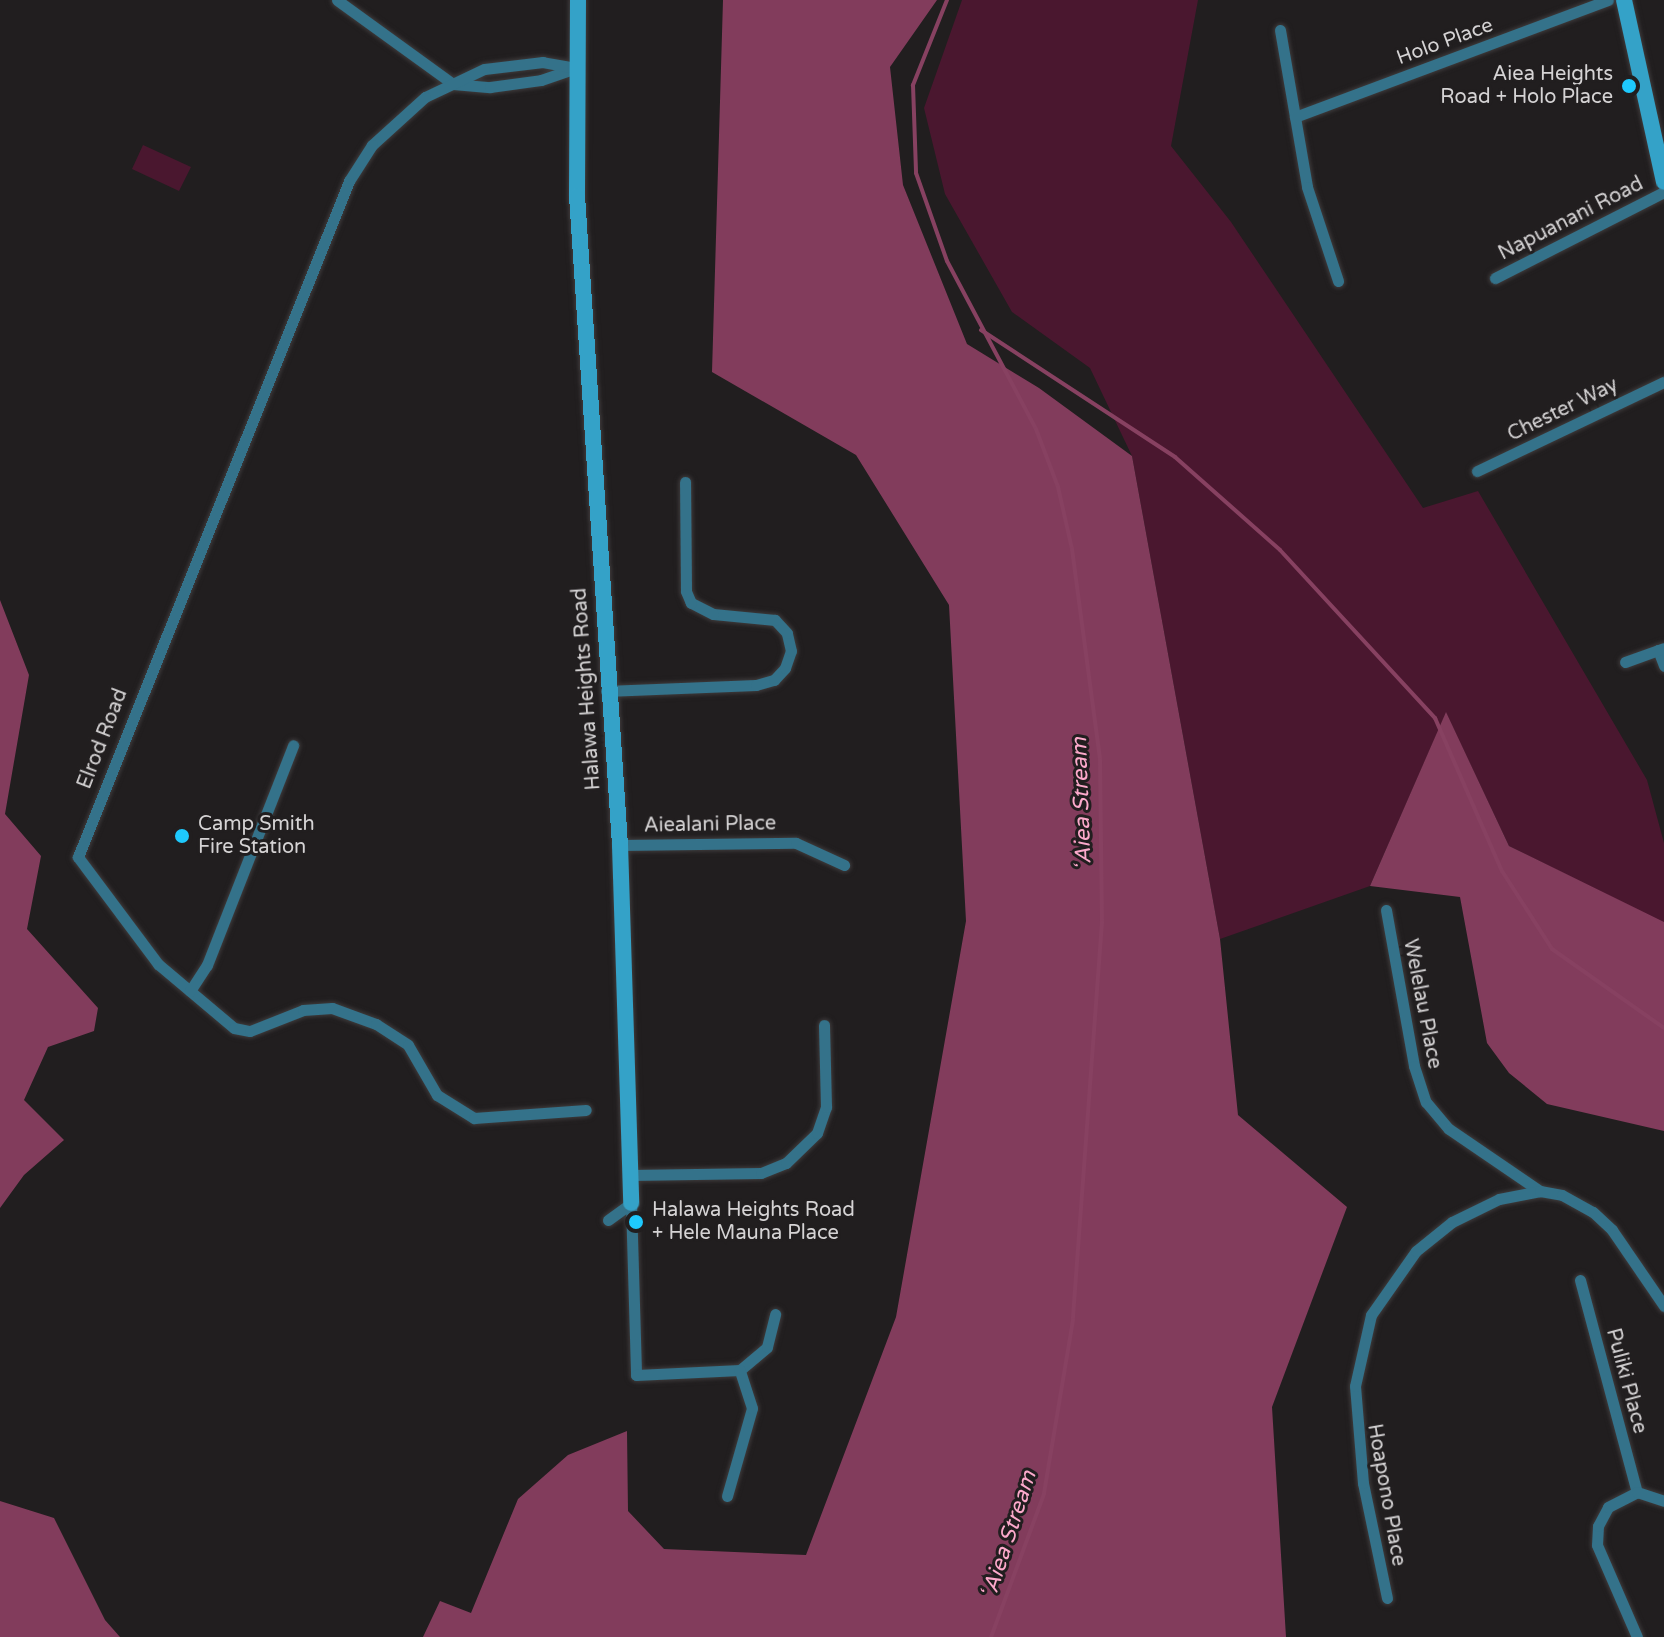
<!DOCTYPE html>
<meta charset="utf-8">
<style>
body{margin:0}
#map{position:relative;width:1664px;height:1637px;overflow:hidden;background:#211e1f;font-family:"Varela Round",sans-serif}
div>[style]{position:absolute}
.green>*{inset:0;background:#4a172f}
.forest>*{inset:0;background:#823c5c}
.stream>*{height:4px;margin:-2px;padding:0 2px;transform-origin:2px;border-radius:2px;background:#874161}
.roads{filter:drop-shadow(0 0 2px #3e3b3c) drop-shadow(0 0 2px #3e3b3c)}
.street>*{height:11px;margin:-5.5px;padding:0 5.5px;transform-origin:5.5px;border-radius:5.5px;background:#34728a}
.secondary>*{height:16px;margin:-8px;padding:0 8px;transform-origin:8px;border-radius:8px;background:#34a2c8}
.dots>*{width:22px;height:22px;translate:-50% -50%;box-sizing:border-box;border:4px solid #211e1f;border-radius:50%}
span{translate:-50% -50%;white-space:nowrap;text-align:center;line-height:1.15;-webkit-text-stroke:6px #211e1f;paint-order:stroke}
.street-label{font-size:20px;color:#d5d3d4}
.poi-label{font-size:20px;color:#d5d3d4}
.right{translate:-100% -50%;text-align:right}
.left{translate:0 -50%;text-align:left}
.water-label{font-size:22px;color:#fca9cb;font-style:italic}
</style>
<div id="map">
<div class="green">
<i style="clip-path:polygon(962px 0,1198px 0,1171px 146px,1231px 222px,1423px 508px,1478px 491px,1647px 780px,1664px 843px,1664px 923px,1509px 846px,1446px 713px,1370px 886px,1220px 939px,1132px 456px,1090px 368px,1012px 312px,945px 194px,924px 108px)"></i>
<i style="clip-path:polygon(143px 145px,191px 167px,179px 191px,132px 169px)"></i>
</div>
<div class="forest">
<i style="clip-path:polygon(723px 0,937px 0,890px 67px,903px 185px,967px 344px,1039px 388px,1132px 456px,1220px 939px,1238px 1115px,1347px 1207px,1272px 1407px,1286px 1637px,423px 1637px,440px 1601px,471px 1613px,518px 1499px,568px 1455px,627px 1431px,628px 1511px,664px 1549px,806px 1555px,896px 1317px,966px 921px,949px 605px,856px 455px,712px 372px)"></i>
<i style="clip-path:polygon(0 600px,29px 675px,5px 814px,41px 856px,27px 929px,98px 1008px,94px 1031px,48px 1047px,24px 1100px,64px 1140px,24px 1175px,0 1208px)"></i>
<i style="clip-path:polygon(1446px 712px,1509px 846px,1664px 922px,1664px 1131px,1547px 1104px,1509px 1073px,1487px 1043px,1460px 897px,1370px 886px)"></i>
<i style="clip-path:polygon(0 1501px,54px 1518px,105px 1620px,120px 1637px,0 1637px)"></i>
</div>
<div class="stream">
<i style="left:947px;top:0;width:92px;rotate:111.8deg"></i>
<i style="left:913px;top:85px;width:88px;rotate:88deg"></i>
<i style="left:916px;top:173px;width:93px;rotate:70.6deg"></i>
<i style="left:947px;top:261px;width:190px;rotate:62.1deg"></i>
<i style="left:1036px;top:429px;width:62px;rotate:69.2deg"></i>
<i style="left:1058px;top:487px;width:64px;rotate:77.3deg"></i>
<i style="left:1072px;top:549px;width:213px;rotate:82.4deg"></i>
<i style="left:1100px;top:760px;width:162px;rotate:89.3deg"></i>
<i style="left:1102px;top:922px;width:399px;rotate:94.2deg"></i>
<i style="left:1073px;top:1320px;width:176px;rotate:99.5deg"></i>
<i style="left:1044px;top:1494px;width:153px;rotate:110.3deg"></i>
<i style="left:981px;top:330px;width:232px;rotate:33.2deg"></i>
<i style="left:1175px;top:457px;width:140px;rotate:41.5deg"></i>
<i style="left:1280px;top:550px;width:229px;rotate:47.3deg"></i>
<i style="left:1435px;top:718px;width:167px;rotate:66.4deg"></i>
<i style="left:1502px;top:871px;width:93px;rotate:57.3deg"></i>
<i style="left:1552px;top:949px;width:137px;rotate:35.2deg"></i>
</div>
<div class="roads">
<div class="street">
<i style="left:337px;top:0;width:143px;rotate:35.9deg"></i>
<i style="left:453px;top:84px;width:37px;rotate:5deg"></i>
<i style="left:490px;top:87px;width:51px;rotate:-7.8deg"></i>
<i style="left:541px;top:80px;width:37px;rotate:-19deg"></i>
<i style="left:1280px;top:30px;width:159px;rotate:80.2deg"></i>
<i style="left:1307px;top:187px;width:99px;rotate:71.7deg"></i>
<i style="left:576px;top:68px;width:34px;rotate:-170deg"></i>
<i style="left:543px;top:62px;width:59px;rotate:173.2deg"></i>
<i style="left:484px;top:69px;width:65px;rotate:154.6deg"></i>
<i style="left:425px;top:97px;width:72px;rotate:137.8deg"></i>
<i style="left:372px;top:145px;width:43px;rotate:122.6deg"></i>
<i style="left:349px;top:181px;width:728px;rotate:111.85deg"></i>
<i style="left:78px;top:857px;width:134px;rotate:53.2deg"></i>
<i style="left:158px;top:964px;width:99px;rotate:40.1deg"></i>
<i style="left:234px;top:1028px;width:16px;rotate:11deg"></i>
<i style="left:250px;top:1031px;width:57px;rotate:-21.6deg"></i>
<i style="left:303px;top:1010px;width:29px;rotate:-4deg"></i>
<i style="left:332px;top:1008px;width:47px;rotate:20deg"></i>
<i style="left:376px;top:1024px;width:38px;rotate:33deg"></i>
<i style="left:408px;top:1045px;width:58px;rotate:59.9deg"></i>
<i style="left:437px;top:1095px;width:44px;rotate:31.9deg"></i>
<i style="left:474px;top:1118px;width:112px;rotate:-4.1deg"></i>
<i style="left:1295px;top:117px;width:334px;rotate:-20.5deg"></i>
<i style="left:1495px;top:278px;width:190px;rotate:-27deg"></i>
<i style="left:1477px;top:471px;width:207px;rotate:-25.5deg"></i>
<i style="left:1658px;top:650px;width:17px;rotate:69deg"></i>
<i style="left:1625px;top:662px;width:41px;rotate:-19.7deg"></i>
<i style="left:606px;top:691px;width:150px;rotate:-2.3deg"></i>
<i style="left:756px;top:685px;width:19px;rotate:-16deg"></i>
<i style="left:774px;top:680px;width:16px;rotate:-47deg"></i>
<i style="left:785px;top:668px;width:18px;rotate:-71deg"></i>
<i style="left:791px;top:651px;width:18px;rotate:-103deg"></i>
<i style="left:787px;top:633px;width:18px;rotate:-133deg"></i>
<i style="left:775px;top:620px;width:62px;rotate:-174.5deg"></i>
<i style="left:713px;top:614px;width:25px;rotate:-153deg"></i>
<i style="left:691px;top:603px;width:13px;rotate:-113deg"></i>
<i style="left:686px;top:591px;width:109px;rotate:-90.5deg"></i>
<i style="left:620px;top:845px;width:176px;rotate:-0.7deg"></i>
<i style="left:796px;top:843px;width:53px;rotate:24.6deg"></i>
<i style="left:1386px;top:910px;width:158px;rotate:79.8deg"></i>
<i style="left:1414px;top:1066px;width:38px;rotate:72deg"></i>
<i style="left:1426px;top:1102px;width:35px;rotate:50deg"></i>
<i style="left:1449px;top:1129px;width:110px;rotate:34.3deg"></i>
<i style="left:190px;top:991px;width:31px;rotate:-57deg"></i>
<i style="left:207px;top:965px;width:236px;rotate:-68.6deg"></i>
<i style="left:630px;top:1175px;width:131px;rotate:-0.9deg"></i>
<i style="left:761px;top:1173px;width:27px;rotate:-22deg"></i>
<i style="left:786px;top:1163px;width:43px;rotate:-44.1deg"></i>
<i style="left:817px;top:1133px;width:28px;rotate:-71deg"></i>
<i style="left:826px;top:1107px;width:82px;rotate:-91.4deg"></i>
<i style="left:631px;top:1203px;width:172px;rotate:88.3deg"></i>
<i style="left:636px;top:1375px;width:104px;rotate:-2.8deg"></i>
<i style="left:740px;top:1370px;width:35px;rotate:-40deg"></i>
<i style="left:767px;top:1347px;width:34px;rotate:-76deg"></i>
<i style="left:608px;top:1220px;width:29px;rotate:-36deg"></i>
<i style="left:1580px;top:1280px;width:220px;rotate:75deg"></i>
<i style="left:727px;top:1496px;width:91px;rotate:-74.1deg"></i>
<i style="left:752px;top:1408px;width:40px;rotate:-108deg"></i>
<i style="left:1387px;top:1598px;width:117px;rotate:-101.8deg"></i>
<i style="left:1363px;top:1483px;width:97px;rotate:-94.7deg"></i>
<i style="left:1355px;top:1386px;width:73px;rotate:-77.3deg"></i>
<i style="left:1371px;top:1315px;width:78px;rotate:-54.9deg"></i>
<i style="left:1416px;top:1251px;width:46px;rotate:-38.9deg"></i>
<i style="left:1452px;top:1222px;width:52px;rotate:-26.1deg"></i>
<i style="left:1499px;top:1199px;width:42px;rotate:-11deg"></i>
<i style="left:1540px;top:1191px;width:22px;rotate:10deg"></i>
<i style="left:1562px;top:1195px;width:35px;rotate:29deg"></i>
<i style="left:1593px;top:1212px;width:26px;rotate:43deg"></i>
<i style="left:1612px;top:1230px;width:92px;rotate:55.6deg"></i>
<i style="left:1637px;top:1637px;width:100px;rotate:-113.5deg"></i>
<i style="left:1597px;top:1545px;width:19px;rotate:-87deg"></i>
<i style="left:1598px;top:1526px;width:21px;rotate:-62deg"></i>
<i style="left:1608px;top:1507px;width:33px;rotate:-27deg"></i>
<i style="left:1637px;top:1492px;width:28px;rotate:18deg"></i>
</div>
<div class="secondary">
<i style="left:578px;top:0;width:196px;rotate:90.3deg"></i>
<i style="left:577px;top:196px;width:650px;rotate:86.21deg"></i>
<i style="left:620px;top:845px;width:358px;rotate:88.2deg"></i>
<i style="left:1624px;top:0;width:186px;rotate:77.6deg"></i>
</div>
</div>
<div class="dots">
<i style="left:1629px;top:86px;background:#1ec9fd"></i>
<i style="left:182px;top:836px;background:#1ec9fd"></i>
<i style="left:636px;top:1222px;background:#1ec9fd"></i>
</div>
<div class="street-label">
<span style="left:1445px;top:42px;rotate:-20deg">Holo Place</span>
<span style="left:1571px;top:219px;rotate:-27deg">Napuanani Road</span>
<span style="left:1563px;top:410px;rotate:-26deg">Chester Way</span>
<span style="left:587px;top:689px;rotate:-94deg">Halawa Heights Road</span>
<span style="left:103px;top:739px;rotate:-69deg">Elrod Road</span>
<span style="left:710px;top:825px;rotate:-1deg">Aiealani Place</span>
<span style="left:1422px;top:1004px;rotate:79deg">Welelau Place</span>
<span style="left:1626px;top:1381px;rotate:75deg">Puliki Place</span>
<span style="left:1386px;top:1495px;rotate:80deg">Hoapono Place</span>
</div>
<div class="poi-label">
<span class="right" style="left:1613px;top:86px">Aiea Heights<br>Road + Holo Place</span>
<span class="left" style="left:198px;top:836px">Camp Smith<br>Fire Station</span>
<span class="left" style="left:652px;top:1222px">Halawa Heights Road<br>+ Hele Mauna Place</span>
</div>
<div class="water-label">
<span style="left:1082px;top:805px;rotate:-92deg">ʻAiea Stream</span>
<span style="left:1009px;top:1536px;rotate:-72deg">ʻAiea Stream</span>
</div>
</div>
